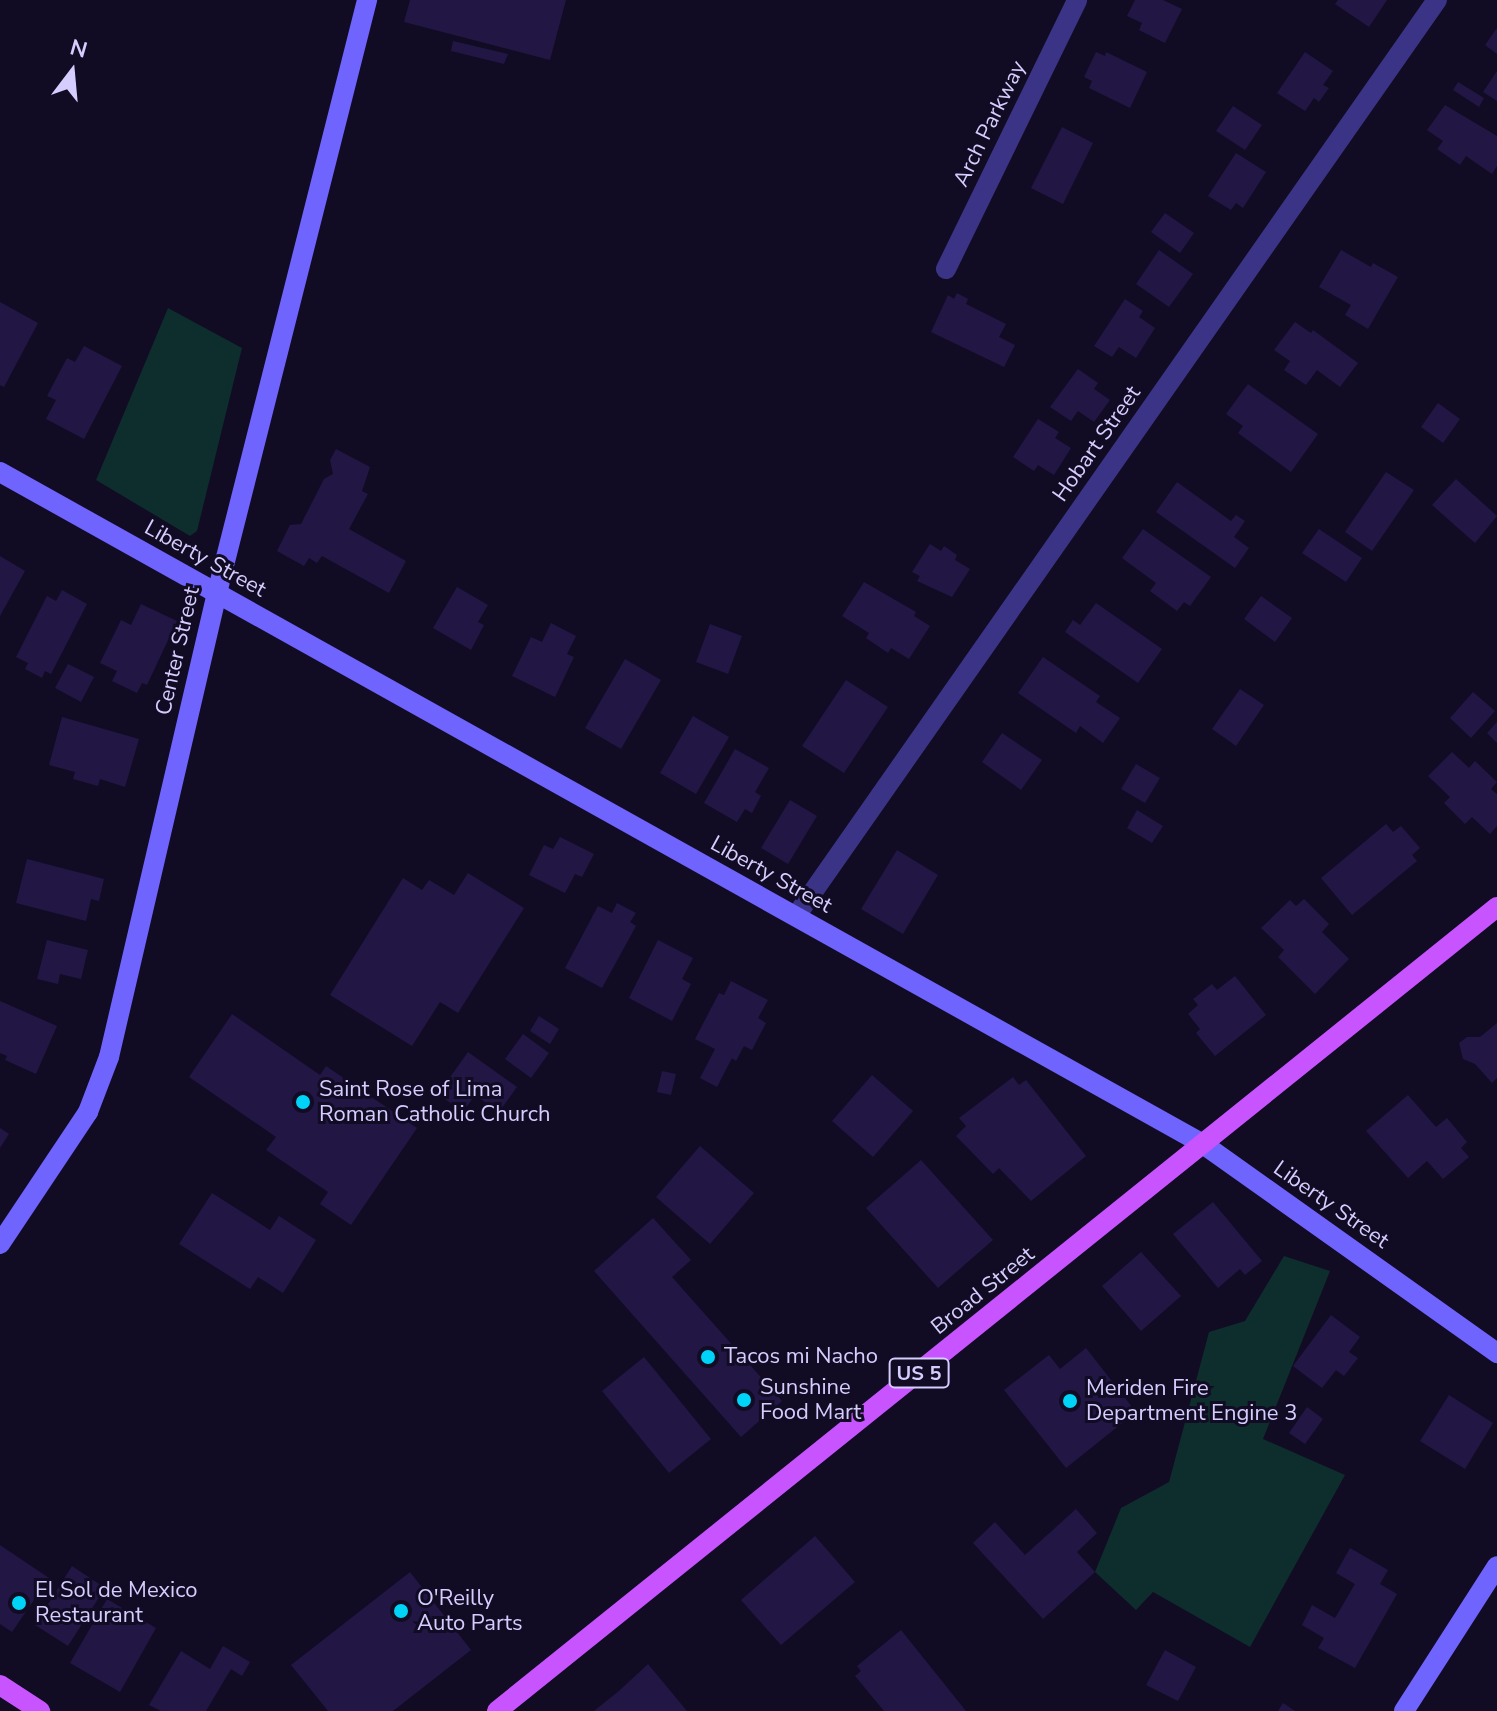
<!DOCTYPE html>
<style>
body{margin:0}
#map{position:relative;width:1497px;height:1711px;overflow:hidden;background:#110c23;font-family:"Nunito Sans",sans-serif}
div>[style]{position:absolute}
.green>*{inset:0;background:#0e2d2d}
.building>*{inset:0;background:#221645}
.street>*{height:20px;margin:-10px;padding:0 10px;transform-origin:10px;border-radius:10px;background:#3b3385}
.secondary>*{height:20px;margin:-10px;padding:0 10px;transform-origin:10px;border-radius:10px;background:#7064ff}
.primary>*{height:20px;margin:-10px;padding:0 10px;transform-origin:10px;border-radius:10px;background:#c854ff}
.dots>*{width:22px;height:22px;translate:-50% -50%;box-sizing:border-box;border:4px solid #110c23;border-radius:50%}
span{translate:-50% -50%;white-space:nowrap;text-align:center;line-height:1.15;-webkit-text-stroke:6px #110c23;paint-order:stroke}
.shield-label span{padding:2px 6px;background:#110c23;border:2px solid;border-radius:6px;-webkit-text-stroke-width:0}
.shield-label{font-size:20px;color:#d6cdff;font-weight:700}
.street-label{font-size:22px;color:#d6cdff}
.poi-label{font-size:22px;color:#d6cdff}
.left{translate:0 -50%;text-align:left}
.north{position:absolute;left:32px;top:32px;width:80px;height:80px;-webkit-text-stroke:6px #110c23;paint-order:stroke;rotate:16deg;font-size:22px;font-weight:700;line-height:32px;text-align:center;color:#d6cdff}
.north::after{content:'';display:block;margin:auto;width:28px;height:36px;background:#d6cdff;clip-path:polygon(50% 0,100% 100%,50% 72%,0 100%)}
</style>
<div id="map">
<div class="green">
<i style="clip-path:polygon(168px 308px,242px 348px,197px 531px,190px 536px,96px 480px)"></i>
<i style="clip-path:polygon(1284px 1256px,1330px 1271px,1263px 1439px,1345px 1475px,1250px 1647px,1153px 1592px,1136px 1610px,1095px 1572px,1121px 1508px,1169px 1482px,1209px 1332px,1245px 1321px)"></i>
</div>
<div class="building">
<i style="clip-path:polygon(410px 0,566px 0,550px 60px,404px 22px)"></i>
<i style="clip-path:polygon(1135px 0,1163px 0,1182px 9px,1165px 43px,1139px 30px,1142px 23px,1127px 16px)"></i>
<i style="clip-path:polygon(1338px 0,1387px 0,1369px 27px,1335px 4px)"></i>
<i style="clip-path:polygon(1497px 28px,1497px 54px,1485px 45px)"></i>
<i style="clip-path:polygon(453px 41px,508px 54px,504px 64px,451px 51px)"></i>
<i style="clip-path:polygon(1096px 52px,1105px 56px,1106px 52px,1147px 72px,1130px 108px,1089px 88px,1092px 81px,1084px 77px)"></i>
<i style="clip-path:polygon(1305px 52px,1333px 71px,1323px 85px,1329px 88px,1319px 102px,1314px 98px,1305px 111px,1277px 93px)"></i>
<i style="clip-path:polygon(1497px 71px,1497px 101px,1483px 92px)"></i>
<i style="clip-path:polygon(1458px 82px,1484px 98px,1479px 107px,1453px 90px)"></i>
<i style="clip-path:polygon(1445px 105px,1497px 136px,1497px 166px,1492px 174px,1466px 156px,1460px 165px,1437px 149px,1443px 141px,1427px 130px)"></i>
<i style="clip-path:polygon(1233px 106px,1262px 125px,1245px 150px,1216px 131px)"></i>
<i style="clip-path:polygon(1062px 127px,1093px 143px,1063px 204px,1031px 188px)"></i>
<i style="clip-path:polygon(1236px 153px,1266px 172px,1243px 208px,1236px 203px,1231px 210px,1208px 196px)"></i>
<i style="clip-path:polygon(1165px 213px,1194px 233px,1180px 253px,1151px 232px)"></i>
<i style="clip-path:polygon(1159px 250px,1193px 274px,1169px 307px,1136px 284px)"></i>
<i style="clip-path:polygon(1341px 250px,1371px 267px,1373px 263px,1398px 277px,1368px 329px,1345px 315px,1351px 305px,1319px 287px)"></i>
<i style="clip-path:polygon(957px 293px,968px 299px,966px 304px,1006px 324px,999px 337px,1015px 345px,1004px 367px,931px 332px,948px 295px,954px 299px)"></i>
<i style="clip-path:polygon(1125px 299px,1143px 311px,1139px 317px,1155px 328px,1136px 358px,1119px 347px,1112px 357px,1094px 346px)"></i>
<i style="clip-path:polygon(0 302px,38px 323px,4px 387px,0 385px)"></i>
<i style="clip-path:polygon(1295px 322px,1311px 333px,1313px 330px,1358px 363px,1340px 387px,1317px 370px,1306px 385px,1284px 370px,1290px 361px,1274px 350px)"></i>
<i style="clip-path:polygon(84px 346px,122px 366px,84px 439px,46px 419px,56px 400px,47px 396px,67px 358px,75px 362px)"></i>
<i style="clip-path:polygon(1078px 369px,1098px 383px,1094px 389px,1110px 400px,1094px 422px,1078px 411px,1071px 421px,1050px 407px)"></i>
<i style="clip-path:polygon(1248px 384px,1318px 434px,1291px 472px,1238px 433px,1243px 426px,1226px 414px)"></i>
<i style="clip-path:polygon(1438px 403px,1460px 419px,1443px 443px,1421px 427px)"></i>
<i style="clip-path:polygon(1038px 419px,1059px 432px,1055px 438px,1071px 448px,1054px 475px,1038px 465px,1034px 471px,1013px 457px)"></i>
<i style="clip-path:polygon(336px 449px,370px 467px,362px 491px,368px 494px,349px 529px,406px 561px,389px 593px,322px 556px,317px 563px,309px 558px,304px 566px,277px 551px,290px 525px,301px 524px,324px 479px,333px 474px,330px 460px)"></i>
<i style="clip-path:polygon(1386px 472px,1414px 490px,1372px 551px,1345px 532px)"></i>
<i style="clip-path:polygon(1456px 479px,1497px 516px,1475px 543px,1432px 505px)"></i>
<i style="clip-path:polygon(1177px 482px,1231px 521px,1236px 515px,1245px 521px,1234px 537px,1249px 548px,1235px 568px,1156px 512px)"></i>
<i style="clip-path:polygon(1143px 529px,1211px 577px,1190px 606px,1184px 602px,1177px 611px,1150px 591px,1156px 583px,1122px 558px)"></i>
<i style="clip-path:polygon(1319px 529px,1362px 558px,1346px 582px,1302px 553px)"></i>
<i style="clip-path:polygon(930px 544px,941px 551px,944px 546px,957px 555px,955px 560px,970px 569px,952px 597px,917px 581px,920px 576px,912px 572px)"></i>
<i style="clip-path:polygon(0 556px,25px 571px,0 616px)"></i>
<i style="clip-path:polygon(864px 582px,916px 612px,914px 616px,930px 626px,909px 659px,891px 648px,888px 653px,866px 638px,869px 633px,842px 616px)"></i>
<i style="clip-path:polygon(457px 587px,488px 605px,478px 622px,484px 625px,471px 650px,433px 628px)"></i>
<i style="clip-path:polygon(62px 590px,87px 604px,51px 674px,45px 671px,42px 678px,25px 669px,28px 663px,16px 657px,47px 596px,56px 601px)"></i>
<i style="clip-path:polygon(1261px 596px,1292px 618px,1275px 642px,1244px 619px)"></i>
<i style="clip-path:polygon(1096px 603px,1162px 649px,1138px 683px,1065px 632px,1073px 620px,1080px 625px)"></i>
<i style="clip-path:polygon(141px 604px,177px 621px,147px 685px,142px 683px,137px 693px,112px 681px,117px 671px,100px 663px,121px 620px,131px 625px)"></i>
<i style="clip-path:polygon(551px 623px,576px 636px,567px 654px,574px 657px,555px 697px,512px 676px,531px 637px,542px 642px)"></i>
<i style="clip-path:polygon(710px 624px,742px 636px,728px 674px,696px 662px)"></i>
<i style="clip-path:polygon(1043px 657px,1100px 696px,1096px 702px,1120px 718px,1103px 743px,1080px 726px,1076px 733px,1018px 693px)"></i>
<i style="clip-path:polygon(625px 659px,661px 680px,621px 749px,585px 728px)"></i>
<i style="clip-path:polygon(68px 664px,94px 677px,81px 702px,55px 688px)"></i>
<i style="clip-path:polygon(846px 680px,888px 707px,844px 773px,802px 746px)"></i>
<i style="clip-path:polygon(1240px 689px,1264px 705px,1236px 746px,1212px 729px)"></i>
<i style="clip-path:polygon(1473px 692px,1495px 711px,1471px 738px,1450px 718px)"></i>
<i style="clip-path:polygon(693px 716px,729px 737px,696px 794px,660px 773px)"></i>
<i style="clip-path:polygon(62px 717px,139px 739px,125px 787px,100px 779px,98px 786px,73px 779px,75px 772px,49px 765px)"></i>
<i style="clip-path:polygon(1497px 722px,1497px 743px,1487px 733px)"></i>
<i style="clip-path:polygon(1002px 733px,1042px 760px,1021px 790px,982px 762px)"></i>
<i style="clip-path:polygon(735px 749px,769px 768px,755px 792px,761px 796px,752px 813px,745px 809px,737px 822px,704px 803px)"></i>
<i style="clip-path:polygon(1452px 752px,1469px 768px,1475px 761px,1497px 782px,1491px 789px,1497px 794px,1497px 826px,1490px 834px,1472px 817px,1465px 824px,1444px 803px,1450px 797px,1428px 776px)"></i>
<i style="clip-path:polygon(1136px 764px,1160px 778px,1145px 803px,1121px 789px)"></i>
<i style="clip-path:polygon(790px 800px,817px 816px,788px 864px,761px 848px)"></i>
<i style="clip-path:polygon(1137px 810px,1163px 826px,1152px 843px,1127px 828px)"></i>
<i style="clip-path:polygon(1386px 824px,1393px 832px,1401px 826px,1420px 848px,1412px 855px,1417px 861px,1352px 915px,1321px 878px)"></i>
<i style="clip-path:polygon(560px 837px,594px 854px,582px 877px,575px 874px,565px 893px,529px 875px,544px 845px,553px 849px)"></i>
<i style="clip-path:polygon(897px 850px,938px 875px,903px 934px,861px 909px)"></i>
<i style="clip-path:polygon(27px 859px,104px 879px,99px 901px,91px 899px,86px 921px,16px 903px)"></i>
<i style="clip-path:polygon(468px 873px,524px 908px,458px 1013px,440px 1002px,412px 1046px,330px 995px,403px 878px,422px 890px,429px 880px,454px 895px)"></i>
<i style="clip-path:polygon(1304px 899px,1329px 924px,1322px 932px,1349px 959px,1315px 994px,1278px 957px,1284px 950px,1261px 928px,1290px 900px,1296px 906px)"></i>
<i style="clip-path:polygon(617px 903px,636px 913px,630px 922px,636px 926px,602px 988px,565px 968px,598px 906px,612px 913px)"></i>
<i style="clip-path:polygon(47px 940px,88px 950px,81px 979px,60px 974px,58px 984px,37px 979px)"></i>
<i style="clip-path:polygon(658px 940px,693px 958px,682px 979px,691px 984px,672px 1021px,629px 998px)"></i>
<i style="clip-path:polygon(1235px 976px,1266px 1015px,1215px 1056px,1196px 1033px,1200px 1029px,1188px 1014px,1198px 1005px,1193px 999px,1212px 984px,1217px 990px)"></i>
<i style="clip-path:polygon(731px 981px,768px 1000px,758px 1018px,766px 1023px,752px 1050px,744px 1046px,736px 1061px,732px 1058px,717px 1087px,700px 1078px,715px 1049px,695px 1039px,719px 993px,724px 995px)"></i>
<i style="clip-path:polygon(0 1001px,57px 1026px,36px 1074px,5px 1060px,7px 1056px,0 1053px)"></i>
<i style="clip-path:polygon(232px 1014px,320px 1075px,326px 1066px,417px 1128px,351px 1225px,320px 1204px,328px 1192px,266px 1150px,276px 1137px,189px 1077px)"></i>
<i style="clip-path:polygon(539px 1016px,559px 1029px,550px 1044px,530px 1031px)"></i>
<i style="clip-path:polygon(1497px 1023px,1497px 1078px,1492px 1083px,1475px 1064px,1463px 1059px,1459px 1043px,1467px 1037px,1480px 1037px)"></i>
<i style="clip-path:polygon(523px 1034px,549px 1053px,531px 1078px,505px 1059px)"></i>
<i style="clip-path:polygon(468px 1052px,517px 1087px,499px 1112px,475px 1095px,463px 1112px,438px 1094px)"></i>
<i style="clip-path:polygon(662px 1071px,676px 1074px,671px 1095px,657px 1092px)"></i>
<i style="clip-path:polygon(872px 1075px,913px 1111px,873px 1157px,832px 1121px)"></i>
<i style="clip-path:polygon(1013px 1077px,1019px 1085px,1026px 1080px,1086px 1156px,1031px 1201px,999px 1168px,993px 1174px,956px 1136px,966px 1126px,959px 1118px)"></i>
<i style="clip-path:polygon(1408px 1095px,1436px 1127px,1447px 1118px,1467px 1142px,1461px 1148px,1469px 1157px,1443px 1179px,1427px 1161px,1408px 1178px,1366px 1131px)"></i>
<i style="clip-path:polygon(0 1128px,9px 1134px,0 1148px)"></i>
<i style="clip-path:polygon(700px 1146px,754px 1193px,710px 1244px,656px 1197px)"></i>
<i style="clip-path:polygon(921px 1160px,993px 1240px,938px 1288px,866px 1208px)"></i>
<i style="clip-path:polygon(212px 1193px,270px 1230px,279px 1216px,316px 1240px,283px 1293px,258px 1277px,250px 1289px,179px 1244px)"></i>
<i style="clip-path:polygon(1213px 1202px,1262px 1261px,1245px 1275px,1240px 1269px,1218px 1288px,1173px 1234px)"></i>
<i style="clip-path:polygon(653px 1218px,691px 1260px,672px 1277px,782px 1401px,741px 1437px,594px 1271px)"></i>
<i style="clip-path:polygon(1141px 1252px,1181px 1296px,1141px 1331px,1102px 1286px)"></i>
<i style="clip-path:polygon(1331px 1315px,1360px 1337px,1349px 1352px,1358px 1358px,1344px 1376px,1336px 1370px,1322px 1388px,1293px 1366px)"></i>
<i style="clip-path:polygon(1086px 1348px,1136px 1412px,1066px 1468px,1004px 1390px,1049px 1355px,1060px 1369px)"></i>
<i style="clip-path:polygon(644px 1357px,711px 1439px,669px 1473px,602px 1391px)"></i>
<i style="clip-path:polygon(1449px 1395px,1493px 1423px,1465px 1469px,1420px 1441px)"></i>
<i style="clip-path:polygon(1307px 1407px,1323px 1419px,1305px 1444px,1289px 1433px)"></i>
<i style="clip-path:polygon(1076px 1509px,1097px 1533px,1077px 1552px,1095px 1572px,1043px 1619px,973px 1543px,995px 1522px,1025px 1555px)"></i>
<i style="clip-path:polygon(815px 1536px,855px 1582px,781px 1645px,741px 1600px)"></i>
<i style="clip-path:polygon(0 1545px,49px 1578px,12px 1632px,0 1624px)"></i>
<i style="clip-path:polygon(1350px 1548px,1388px 1570px,1380px 1584px,1397px 1594px,1355px 1668px,1318px 1648px,1324px 1638px,1302px 1625px,1312px 1605px,1335px 1618px,1355px 1584px,1336px 1573px)"></i>
<i style="clip-path:polygon(72px 1566px,105px 1588px,68px 1646px,35px 1625px)"></i>
<i style="clip-path:polygon(410px 1572px,471px 1650px,393px 1711px,328px 1711px,291px 1665px)"></i>
<i style="clip-path:polygon(107px 1599px,156px 1628px,120px 1692px,70px 1663px)"></i>
<i style="clip-path:polygon(901px 1630px,966px 1711px,884px 1711px,855px 1676px,861px 1671px,857px 1666px)"></i>
<i style="clip-path:polygon(223px 1646px,250px 1662px,242px 1676px,231px 1669px,206px 1711px,161px 1711px,149px 1705px,181px 1651px,210px 1669px)"></i>
<i style="clip-path:polygon(1165px 1650px,1196px 1667px,1178px 1701px,1146px 1685px)"></i>
<i style="clip-path:polygon(648px 1664px,687px 1711px,594px 1711px,620px 1690px)"></i>
<i style="clip-path:polygon(1283px 1703px,1295px 1711px,1278px 1711px)"></i>
</div>
<div class="street">
<i style="left:946px;top:269px;width:299px;rotate:-64deg"></i>
<i style="left:796px;top:916px;width:1118px;rotate:-55.02deg"></i>
</div>
<div class="secondary">
<i style="left:0;top:472px;width:1378px;rotate:29.19deg"></i>
<i style="left:1203px;top:1144px;width:361px;rotate:35.4deg"></i>
<i style="left:0;top:1244px;width:159px;rotate:-56.3deg"></i>
<i style="left:88px;top:1112px;width:59px;rotate:-69.1deg"></i>
<i style="left:109px;top:1057px;width:476px;rotate:-76.9deg"></i>
<i style="left:217px;top:593px;width:612px;rotate:-75.8deg"></i>
<i style="left:1404px;top:1711px;width:172px;rotate:-57.3deg"></i>
</div>
<div class="primary">
<i style="left:0;top:1685px;width:48px;rotate:33deg"></i>
<i style="left:497px;top:1711px;width:1283px;rotate:-38.8deg"></i>
</div>
<div class="dots">
<i style="left:303px;top:1102px;background:#00d3f8"></i>
<i style="left:708px;top:1357px;background:#00d3f8"></i>
<i style="left:744px;top:1400px;background:#00d3f8"></i>
<i style="left:1070px;top:1401px;background:#00d3f8"></i>
<i style="left:19px;top:1603px;background:#00d3f8"></i>
<i style="left:401px;top:1611px;background:#00d3f8"></i>
</div>
<div class="shield-label">
<span style="left:919px;top:1373px">US 5</span>
</div>
<div class="street-label">
<span style="left:990px;top:124px;rotate:-64deg">Arch Parkway</span>
<span style="left:1097px;top:444px;rotate:-55deg">Hobart Street</span>
<span style="left:205px;top:559px;rotate:29deg">Liberty Street</span>
<span style="left:178px;top:651px;rotate:-77deg">Center Street</span>
<span style="left:771px;top:875px;rotate:29deg">Liberty Street</span>
<span style="left:1331px;top:1205px;rotate:35deg">Liberty Street</span>
<span style="left:983px;top:1291px;rotate:-39deg">Broad Street</span>
</div>
<div class="poi-label">
<span class="left" style="left:319px;top:1102px">Saint Rose of Lima<br>Roman Catholic Church</span>
<span class="left" style="left:724px;top:1357px">Tacos mi Nacho</span>
<span class="left" style="left:760px;top:1400px">Sunshine<br>Food Mart</span>
<span class="left" style="left:1086px;top:1401px">Meriden Fire<br>Department Engine 3</span>
<span class="left" style="left:35px;top:1603px">El Sol de Mexico<br>Restaurant</span>
<span class="left" style="left:417px;top:1611px">O'Reilly<br>Auto Parts</span>
</div>
<div class="north">N</div>
</div>
